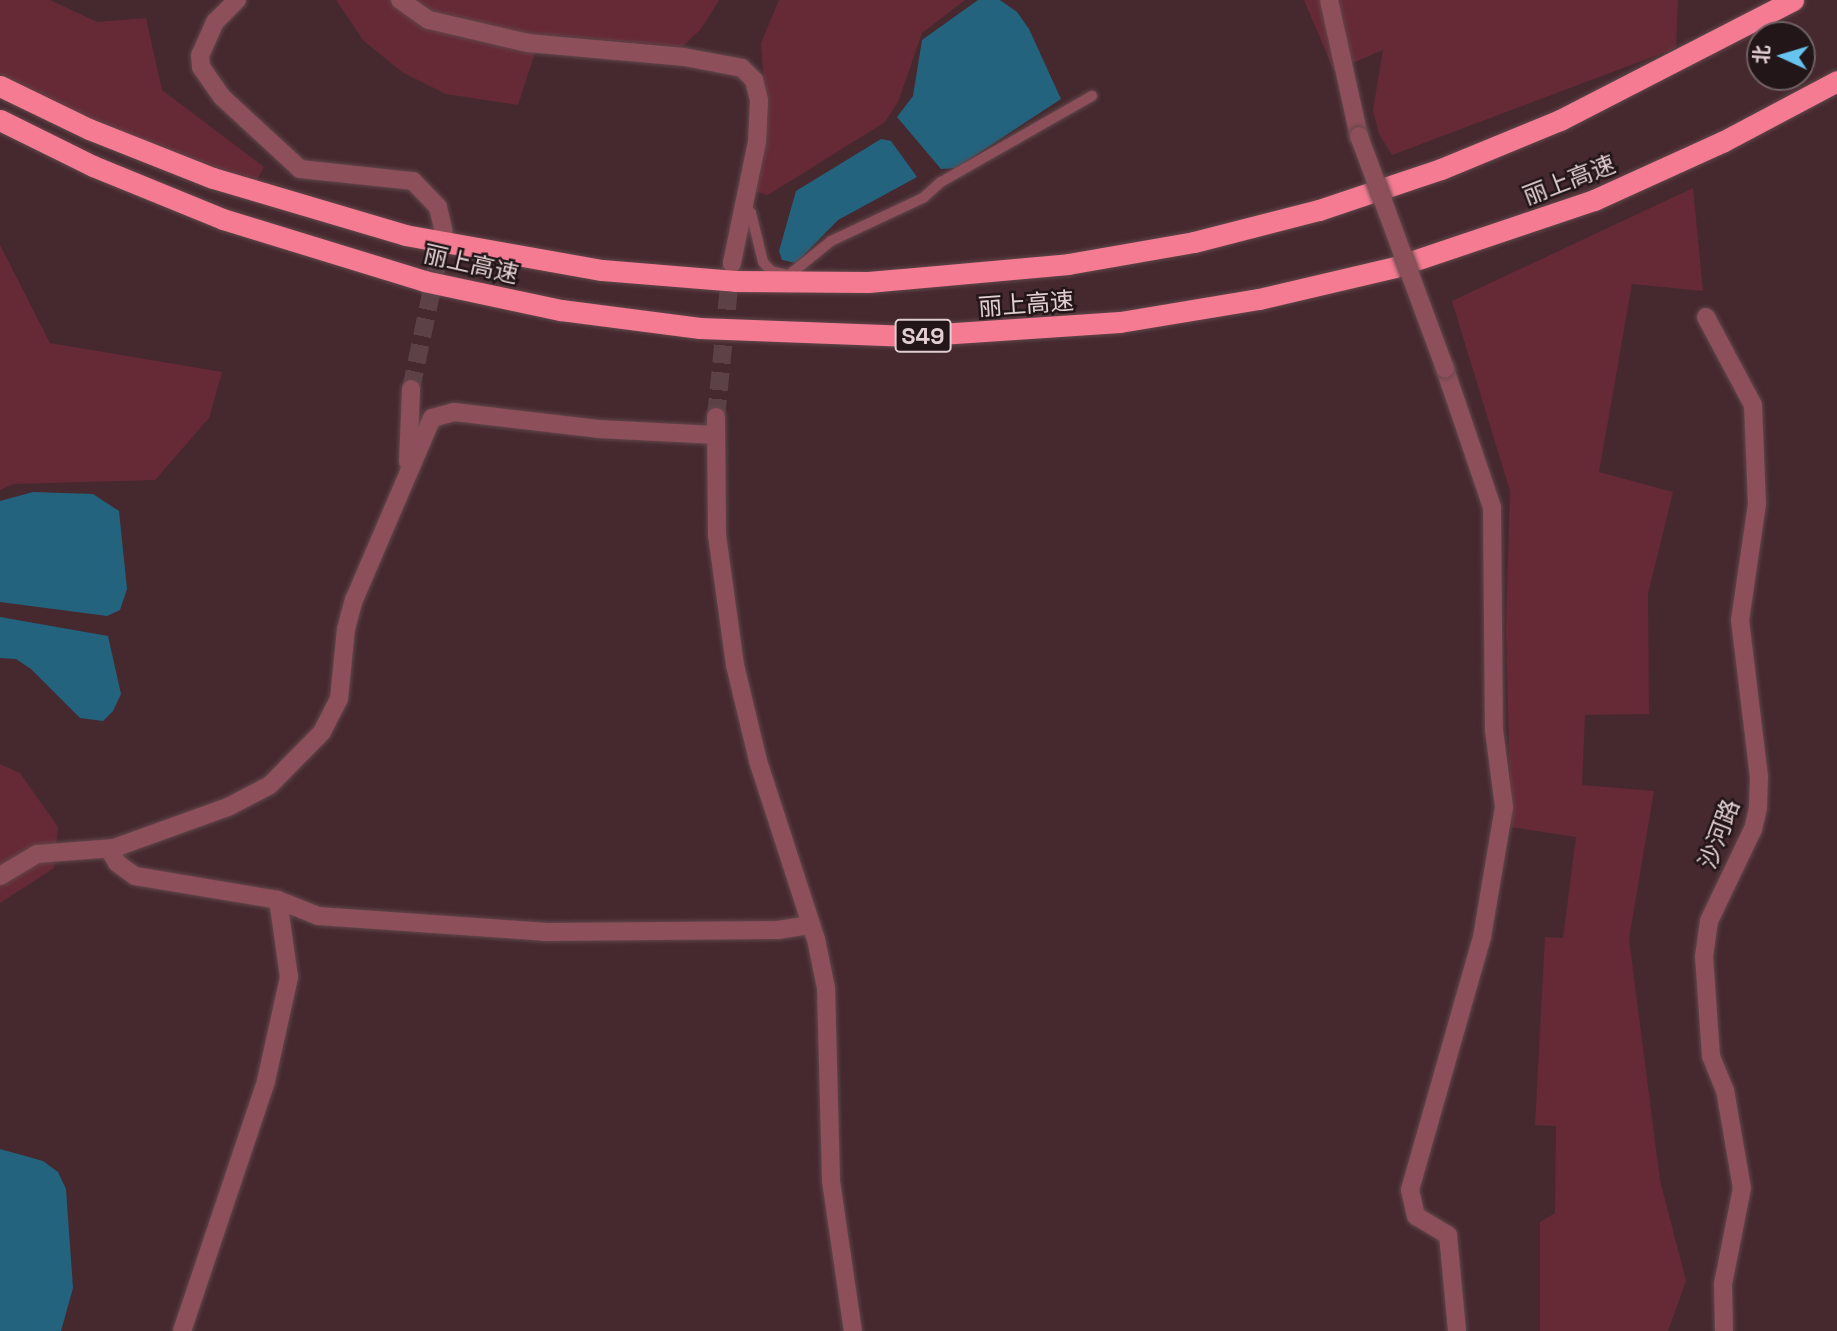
<!DOCTYPE html>
<meta charset="utf-8">
<style>
body{margin:0}
#map{position:relative;width:1837px;height:1331px;overflow:hidden;background:#45292e;font-family:"Space Grotesk","Noto Sans SC",sans-serif}
div>[style]{position:absolute}
.green>*{inset:0;background:#662a36}
.water>*{inset:0;background:#23637e}
.minor-tunnel>*{height:18px;margin-top:-9px;transform-origin:0;background:repeating-linear-gradient(90deg,#5c4246 0 18px,transparent 0 27px)}
.roads{filter:drop-shadow(0 0 2px #61474b) drop-shadow(0 0 2px #61474b)}
.service>*{height:10px;margin:-5px;padding:0 5px;transform-origin:5px;border-radius:5px;background:#8d4f59}
.minor>*{height:18px;margin:-9px;padding:0 9px;transform-origin:9px;border-radius:9px;background:#8d4f59}
.motorway>*{height:21px;margin:-10.5px;padding:0 10.5px;transform-origin:10.5px;border-radius:10.5px;background:#f57b92}
.bridges{filter:drop-shadow(0 0 2px #61474b) drop-shadow(0 0 2px #61474b)}
.minor-bridge>*{height:18px;margin:-9px;padding:0 9px;transform-origin:9px;border-radius:9px;background:#8d4f59}
span{translate:-50% -50%;white-space:nowrap;text-align:center;line-height:1.15;-webkit-text-stroke:5px #231618;paint-order:stroke}
.shield-label span{padding:2px 5px;background:#231618;border:2px solid;border-radius:5px;-webkit-text-stroke-width:0}
.shield-label{font-size:23px;color:#e1ced0;font-weight:700}
.street-label{font-size:24px;color:#e1ced0}
.north{position:absolute;left:1746px;top:21px;width:70px;height:70px;box-sizing:border-box;background:#231618;border:2px solid #6f6062;border-radius:50%;rotate:274deg;font-size:19px;font-weight:700;line-height:28px;text-align:center;color:#e1ced0}
.north::after{content:'';display:block;margin:auto;width:24px;height:32px;background:#66c4ef;clip-path:polygon(50% 0,100% 100%,50% 72%,0 100%)}
</style>
<div id="map">
<div class="green">
<i style="clip-path:polygon(0 0,50px 0,97px 22px,146px 18px,162px 90px,264px 167px,256px 182px,178px 159px,0 78px)"></i>
<i style="clip-path:polygon(336px 0,719px 0,701px 29px,682px 47px,541px 34px,518px 105px,446px 94px,402px 72px,364px 41px)"></i>
<i style="clip-path:polygon(779px 0,965px 0,922px 33px,898px 102px,885px 122px,768px 195px,756px 192px,766px 108px,761px 43px)"></i>
<i style="clip-path:polygon(1304px 0,1678px 0,1676px 48px,1392px 155px,1379px 134px,1373px 110px,1383px 50px,1334px 71px)"></i>
<i style="clip-path:polygon(1693px 188px,1703px 291px,1632px 284px,1599px 472px,1673px 492px,1648px 594px,1649px 714px,1585px 715px,1582px 785px,1654px 791px,1629px 939px,1660px 1180px,1686px 1281px,1668px 1331px,1540px 1331px,1540px 1222px,1555px 1213px,1556px 1126px,1535px 1125px,1545px 937px,1563px 938px,1576px 837px,1511px 827px,1506px 629px,1510px 491px,1452px 301px)"></i>
<i style="clip-path:polygon(0 245px,50px 343px,222px 372px,209px 418px,155px 480px,13px 484px,0 490px)"></i>
<i style="clip-path:polygon(0 764px,20px 773px,58px 827px,54px 868px,0 903px)"></i>
</div>
<div class="water">
<i style="clip-path:polygon(978px 0,1000px 0,1017px 12px,1029px 29px,1061px 99px,956px 168px,941px 169px,897px 117px,913px 96px,922px 40px)"></i>
<i style="clip-path:polygon(881px 139px,891px 141px,917px 177px,838px 220px,796px 263px,782px 260px,779px 251px,796px 191px)"></i>
<i style="clip-path:polygon(33px 492px,93px 494px,119px 511px,127px 589px,120px 610px,107px 616px,0 602px,0 501px)"></i>
<i style="clip-path:polygon(0 617px,108px 636px,121px 694px,113px 711px,103px 721px,80px 718px,31px 669px,16px 659px,0 658px)"></i>
<i style="clip-path:polygon(0 1149px,43px 1161px,58px 1172px,66px 1189px,73px 1288px,61px 1331px,0 1331px)"></i>
</div>
<div class="minor-tunnel">
<i style="left:411px;top:389px;width:160px;rotate:-78.1deg"></i>
<i style="left:716px;top:417px;width:150px;rotate:-84.3deg"></i>
</div>
<div class="roads">
<div class="service">
<i style="left:744px;top:206px;width:10px;rotate:45deg"></i>
<i style="left:751px;top:213px;width:50px;rotate:76.2deg"></i>
<i style="left:763px;top:262px;width:12px;rotate:48deg"></i>
<i style="left:771px;top:271px;width:18px;rotate:13deg"></i>
<i style="left:789px;top:275px;width:54px;rotate:-39deg"></i>
<i style="left:831px;top:241px;width:102px;rotate:-25.1deg"></i>
<i style="left:923px;top:198px;width:24px;rotate:-42deg"></i>
<i style="left:941px;top:182px;width:174px;rotate:-29.7deg"></i>
</div>
<div class="minor">
<i style="left:237px;top:0;width:31px;rotate:135deg"></i>
<i style="left:215px;top:22px;width:36px;rotate:114deg"></i>
<i style="left:200px;top:55px;width:12px;rotate:85deg"></i>
<i style="left:201px;top:67px;width:37px;rotate:55deg"></i>
<i style="left:222px;top:97px;width:106px;rotate:42.7deg"></i>
<i style="left:300px;top:169px;width:114px;rotate:6.1deg"></i>
<i style="left:413px;top:181px;width:36px;rotate:46deg"></i>
<i style="left:438px;top:207px;width:26px;rotate:77deg"></i>
<i style="left:400px;top:0;width:35px;rotate:35deg"></i>
<i style="left:429px;top:20px;width:102px;rotate:13.1deg"></i>
<i style="left:528px;top:43px;width:157px;rotate:5.1deg"></i>
<i style="left:684px;top:57px;width:59px;rotate:10.7deg"></i>
<i style="left:742px;top:68px;width:17px;rotate:45deg"></i>
<i style="left:754px;top:80px;width:21px;rotate:76deg"></i>
<i style="left:759px;top:100px;width:42px;rotate:92.7deg"></i>
<i style="left:757px;top:142px;width:124px;rotate:101.7deg"></i>
<i style="left:1329px;top:0;width:139px;rotate:77.6deg"></i>
<i style="left:1706px;top:317px;width:100px;rotate:61.9deg"></i>
<i style="left:1753px;top:405px;width:99px;rotate:87.7deg"></i>
<i style="left:1757px;top:504px;width:117px;rotate:98.3deg"></i>
<i style="left:1740px;top:620px;width:158px;rotate:83.1deg"></i>
<i style="left:1759px;top:777px;width:31px;rotate:92deg"></i>
<i style="left:1758px;top:808px;width:22px;rotate:103deg"></i>
<i style="left:1753px;top:829px;width:102px;rotate:115.6deg"></i>
<i style="left:1709px;top:921px;width:35px;rotate:98deg"></i>
<i style="left:1704px;top:956px;width:100px;rotate:86deg"></i>
<i style="left:1711px;top:1056px;width:37px;rotate:68deg"></i>
<i style="left:1725px;top:1090px;width:99px;rotate:80.2deg"></i>
<i style="left:1742px;top:1188px;width:98px;rotate:101.2deg"></i>
<i style="left:1723px;top:1284px;width:47px;rotate:88.8deg"></i>
<i style="left:1445px;top:369px;width:146px;rotate:71.2deg"></i>
<i style="left:1492px;top:507px;width:223px;rotate:89.5deg"></i>
<i style="left:1494px;top:730px;width:78px;rotate:82.6deg"></i>
<i style="left:1504px;top:807px;width:132px;rotate:99.6deg"></i>
<i style="left:1482px;top:937px;width:263px;rotate:105.9deg"></i>
<i style="left:1410px;top:1190px;width:27px;rotate:77deg"></i>
<i style="left:1416px;top:1216px;width:37px;rotate:31deg"></i>
<i style="left:1448px;top:1235px;width:96px;rotate:84.6deg"></i>
<i style="left:716px;top:417px;width:118px;rotate:89.5deg"></i>
<i style="left:717px;top:535px;width:131px;rotate:82.1deg"></i>
<i style="left:735px;top:665px;width:99px;rotate:76.5deg"></i>
<i style="left:758px;top:761px;width:187px;rotate:72deg"></i>
<i style="left:816px;top:939px;width:50px;rotate:78.5deg"></i>
<i style="left:826px;top:988px;width:193px;rotate:88.5deg"></i>
<i style="left:831px;top:1181px;width:152px;rotate:81.7deg"></i>
<i style="left:408px;top:462px;width:73px;rotate:-87.6deg"></i>
<i style="left:109px;top:849px;width:16px;rotate:60deg"></i>
<i style="left:117px;top:863px;width:22px;rotate:36deg"></i>
<i style="left:135px;top:876px;width:145px;rotate:9.5deg"></i>
<i style="left:278px;top:900px;width:43px;rotate:21.8deg"></i>
<i style="left:318px;top:916px;width:227px;rotate:4deg"></i>
<i style="left:544px;top:932px;width:234px;rotate:-0.5deg"></i>
<i style="left:778px;top:930px;width:33px;rotate:-9deg"></i>
<i style="left:0;top:876px;width:43px;rotate:-30.7deg"></i>
<i style="left:37px;top:854px;width:77px;rotate:-4.5deg"></i>
<i style="left:114px;top:848px;width:121px;rotate:-19.8deg"></i>
<i style="left:228px;top:807px;width:47px;rotate:-27.6deg"></i>
<i style="left:270px;top:785px;width:74px;rotate:-45.5deg"></i>
<i style="left:322px;top:732px;width:37px;rotate:-63deg"></i>
<i style="left:339px;top:699px;width:70px;rotate:-84.3deg"></i>
<i style="left:346px;top:629px;width:30px;rotate:-75deg"></i>
<i style="left:354px;top:600px;width:198px;rotate:-66.8deg"></i>
<i style="left:432px;top:418px;width:23px;rotate:-15deg"></i>
<i style="left:454px;top:412px;width:145px;rotate:6.7deg"></i>
<i style="left:598px;top:429px;width:118px;rotate:2.9deg"></i>
<i style="left:182px;top:1331px;width:264px;rotate:-71.4deg"></i>
<i style="left:266px;top:1081px;width:107px;rotate:-77.5deg"></i>
<i style="left:289px;top:977px;width:78px;rotate:-98.1deg"></i>
</div>
<div class="motorway">
<i style="left:0;top:86px;width:99px;rotate:25.8deg"></i>
<i style="left:89px;top:129px;width:133px;rotate:21.6deg"></i>
<i style="left:213px;top:178px;width:200px;rotate:16.5deg"></i>
<i style="left:405px;top:235px;width:200px;rotate:10.1deg"></i>
<i style="left:602px;top:270px;width:133px;rotate:4.7deg"></i>
<i style="left:735px;top:281px;width:133px;rotate:0.4deg"></i>
<i style="left:868px;top:282px;width:201px;rotate:-5.1deg"></i>
<i style="left:1068px;top:264px;width:128px;rotate:-9.9deg"></i>
<i style="left:1194px;top:242px;width:129px;rotate:-14.4deg"></i>
<i style="left:1319px;top:210px;width:129px;rotate:-18.6deg"></i>
<i style="left:1441px;top:169px;width:129px;rotate:-22.4deg"></i>
<i style="left:1560px;top:120px;width:262px;rotate:-27.2deg"></i>
<i style="left:0;top:120px;width:104px;rotate:26.3deg"></i>
<i style="left:93px;top:166px;width:140px;rotate:22.2deg"></i>
<i style="left:223px;top:219px;width:210px;rotate:17.1deg"></i>
<i style="left:424px;top:281px;width:140px;rotate:12deg"></i>
<i style="left:561px;top:310px;width:140px;rotate:7.4deg"></i>
<i style="left:700px;top:328px;width:210px;rotate:2.2deg"></i>
<i style="left:910px;top:336px;width:210px;rotate:-3.8deg"></i>
<i style="left:1120px;top:322px;width:141px;rotate:-9.4deg"></i>
<i style="left:1259px;top:299px;width:140px;rotate:-13.2deg"></i>
<i style="left:1395px;top:267px;width:210px;rotate:-18.6deg"></i>
<i style="left:1594px;top:200px;width:141px;rotate:-24.4deg"></i>
<i style="left:1722px;top:142px;width:130px;rotate:-27.9deg"></i>
</div>
</div>
<div class="bridges">
<div class="minor-bridge">
<i style="left:1359px;top:136px;width:248px;rotate:69.7deg"></i>
</div>
</div>
<div class="shield-label">
<span style="left:923px;top:336px">S49</span>
</div>
<div class="street-label">
<span style="left:1569px;top:180px;rotate:-21deg">丽上高速</span>
<span style="left:471px;top:264px;rotate:13deg">丽上高速</span>
<span style="left:1026px;top:304px;rotate:-4deg">丽上高速</span>
<span style="left:1719px;top:834px;rotate:-69deg">沙河路</span>
</div>
<div class="north">北</div>
</div>
